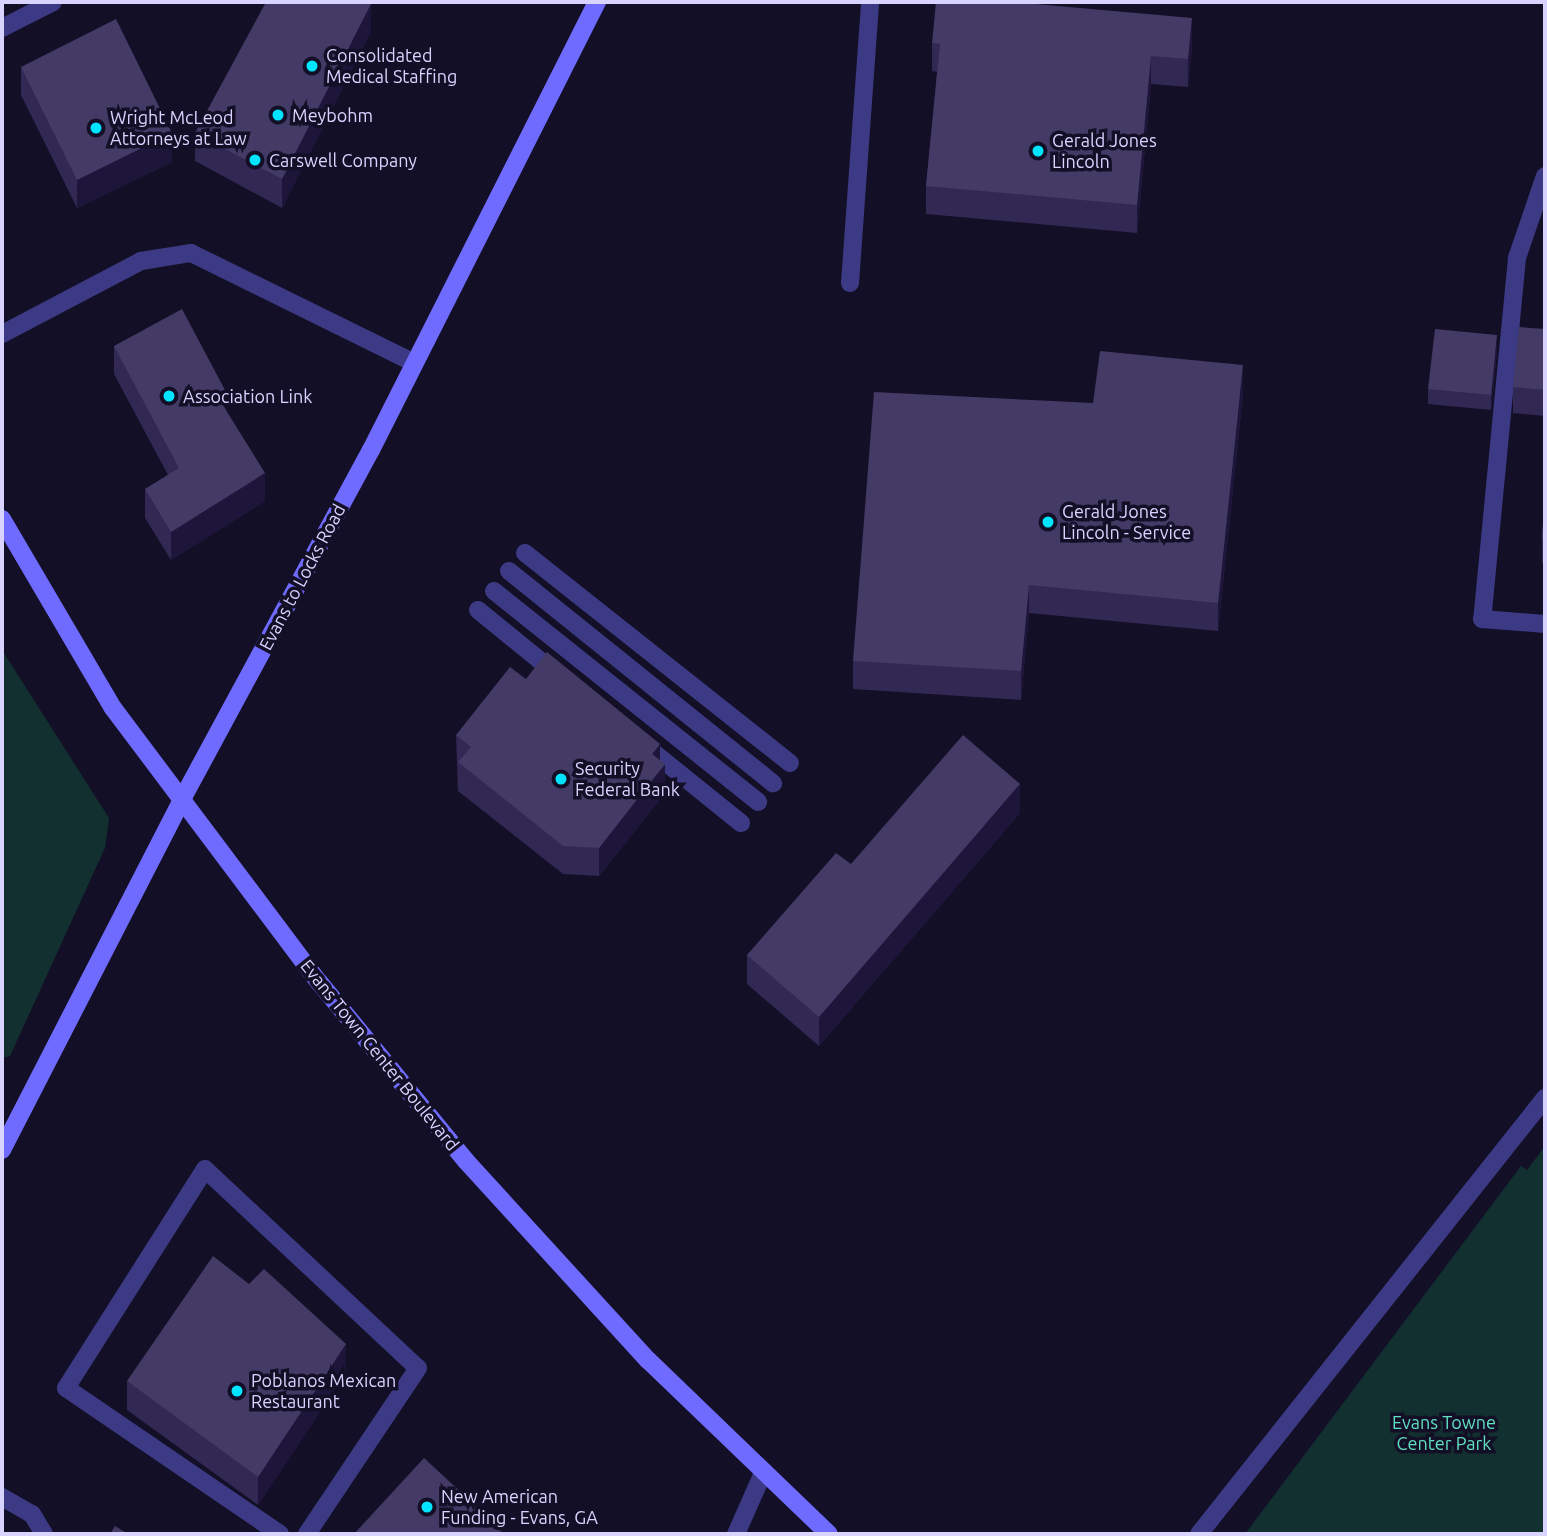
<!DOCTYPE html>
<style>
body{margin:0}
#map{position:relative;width:1547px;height:1536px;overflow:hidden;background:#130f26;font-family:Ubuntu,sans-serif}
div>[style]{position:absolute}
.green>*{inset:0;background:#12302f}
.lane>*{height:18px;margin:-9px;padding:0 9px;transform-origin:9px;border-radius:9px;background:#3d3a85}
.secondary>*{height:18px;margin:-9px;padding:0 9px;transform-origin:9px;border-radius:9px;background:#6f6bff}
.wall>*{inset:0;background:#312854}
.shaded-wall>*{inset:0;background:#1d163a}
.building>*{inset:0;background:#433a66}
.dots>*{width:19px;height:19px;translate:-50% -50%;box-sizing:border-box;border:4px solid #130f26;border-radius:50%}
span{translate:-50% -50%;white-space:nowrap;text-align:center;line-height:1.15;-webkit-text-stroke:7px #130f26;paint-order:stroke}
.poi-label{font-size:18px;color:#d9d4ff}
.left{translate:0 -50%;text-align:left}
.street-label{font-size:18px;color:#d9d4ff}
.park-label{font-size:18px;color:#5fe0c0}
.frame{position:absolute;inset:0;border:4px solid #d9d4ff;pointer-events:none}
</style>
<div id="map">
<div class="green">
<i style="clip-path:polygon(2px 650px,109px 818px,105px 848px,10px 1056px,2px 1058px)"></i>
<i style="clip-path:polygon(1545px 1146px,1545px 1534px,1245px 1534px,1521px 1166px,1527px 1170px)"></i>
</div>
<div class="lane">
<i style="left:2px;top:28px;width:57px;rotate:-27deg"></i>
<i style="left:1545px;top:176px;width:87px;rotate:108.9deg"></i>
<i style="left:1517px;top:258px;width:363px;rotate:95.5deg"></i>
<i style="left:1482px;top:619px;width:63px;rotate:4.5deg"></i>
<i style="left:850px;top:283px;width:282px;rotate:-85.9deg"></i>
<i style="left:2px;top:334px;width:157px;rotate:-27.7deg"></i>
<i style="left:141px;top:261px;width:51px;rotate:-9.1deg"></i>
<i style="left:191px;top:253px;width:247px;rotate:26.2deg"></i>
<i style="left:525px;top:553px;width:338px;rotate:38.4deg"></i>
<i style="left:509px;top:571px;width:339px;rotate:38.8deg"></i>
<i style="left:494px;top:591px;width:338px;rotate:38.6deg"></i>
<i style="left:478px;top:610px;width:104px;rotate:39.2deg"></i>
<i style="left:643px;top:744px;width:126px;rotate:38.9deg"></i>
<i style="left:2px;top:1497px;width:34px;rotate:30deg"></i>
<i style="left:32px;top:1514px;width:23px;rotate:59deg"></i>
<i style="left:280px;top:1534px;width:259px;rotate:-145.7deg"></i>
<i style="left:66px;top:1388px;width:259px;rotate:-57.6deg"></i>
<i style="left:205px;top:1169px;width:291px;rotate:43.1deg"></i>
<i style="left:418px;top:1368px;width:200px;rotate:123.8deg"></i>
<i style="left:736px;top:1534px;width:67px;rotate:-66.1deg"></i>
<i style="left:1199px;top:1534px;width:557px;rotate:-51.57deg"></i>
</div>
<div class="secondary">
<i style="left:2px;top:519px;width:219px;rotate:59.6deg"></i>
<i style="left:113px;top:708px;width:343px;rotate:53.1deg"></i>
<i style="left:319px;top:982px;width:232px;rotate:50.6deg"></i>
<i style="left:466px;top:1161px;width:270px;rotate:47.6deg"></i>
<i style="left:648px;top:1360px;width:251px;rotate:43.9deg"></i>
<i style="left:2px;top:1150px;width:390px;rotate:-62.8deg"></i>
<i style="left:180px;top:803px;width:401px;rotate:-61.6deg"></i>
<i style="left:371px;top:450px;width:502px;rotate:-63.23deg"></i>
</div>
<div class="wall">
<i style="clip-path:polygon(371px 32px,282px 208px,195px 161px,195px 133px)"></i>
<i style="clip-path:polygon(932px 43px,1192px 46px,1188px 87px,1151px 84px,1137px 233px,926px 214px,926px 186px,937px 72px,932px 71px)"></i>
<i style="clip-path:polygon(21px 67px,172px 162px,77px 208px,21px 95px)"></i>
<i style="clip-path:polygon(1545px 329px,1545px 416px,1513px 413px,1513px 387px)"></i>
<i style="clip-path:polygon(114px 346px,225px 408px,265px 501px,171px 560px,145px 518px,145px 489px,168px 475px,114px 374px)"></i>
<i style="clip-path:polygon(1497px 351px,1491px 410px,1428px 404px,1428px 389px)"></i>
<i style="clip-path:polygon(1243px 394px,1218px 631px,1029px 613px,1021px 700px,853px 689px,853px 661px,1093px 403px)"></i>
<i style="clip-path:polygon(1545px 493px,1545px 563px,1542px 563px,1542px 538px)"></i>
<i style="clip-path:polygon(526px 679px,660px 760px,665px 793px,599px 876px,563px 874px,458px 791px,456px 735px)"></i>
<i style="clip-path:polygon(1020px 813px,819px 1046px,747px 984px,747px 955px,851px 864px)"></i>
<i style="clip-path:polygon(346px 1373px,258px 1505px,127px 1410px,127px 1381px)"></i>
</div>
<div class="shaded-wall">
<i style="clip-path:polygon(371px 4px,371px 32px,282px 208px,282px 179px)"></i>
<i style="clip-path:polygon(1192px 18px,1192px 46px,1188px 87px,1188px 59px)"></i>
<i style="clip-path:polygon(1151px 56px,1151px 84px,1137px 233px,1137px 205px)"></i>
<i style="clip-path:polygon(172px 133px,172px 162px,77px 208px,77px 180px)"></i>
<i style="clip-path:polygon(1497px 335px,1497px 351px,1491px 410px,1491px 395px)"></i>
<i style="clip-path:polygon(1243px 365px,1243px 394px,1218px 631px,1218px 603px)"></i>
<i style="clip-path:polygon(225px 390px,225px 418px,216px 394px)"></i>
<i style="clip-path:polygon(265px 473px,265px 501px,171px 560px,171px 532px)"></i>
<i style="clip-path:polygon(1029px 585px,1029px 613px,1021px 700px,1021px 671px)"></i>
<i style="clip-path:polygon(660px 744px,660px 771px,665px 764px,665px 793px,599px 876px,599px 848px,652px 754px)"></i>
<i style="clip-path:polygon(1020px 784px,1020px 813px,819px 1046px,819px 1017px)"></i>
<i style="clip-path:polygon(346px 1344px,346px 1373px,258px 1505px,258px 1477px)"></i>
</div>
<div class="building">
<i style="clip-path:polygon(266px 2px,367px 2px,371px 4px,282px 179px,195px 133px)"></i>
<i style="clip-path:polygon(936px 2px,1013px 2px,1192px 18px,1188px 59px,1151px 56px,1137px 205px,926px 186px,940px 44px,932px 43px)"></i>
<i style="clip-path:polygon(116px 19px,172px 133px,77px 180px,21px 67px)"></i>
<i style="clip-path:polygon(182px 309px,225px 390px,216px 394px,265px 473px,171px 532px,145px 489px,179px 468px,114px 346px)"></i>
<i style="clip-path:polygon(1519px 327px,1545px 329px,1545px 390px,1513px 387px)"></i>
<i style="clip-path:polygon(1435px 329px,1497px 335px,1491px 395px,1428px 389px)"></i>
<i style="clip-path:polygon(1100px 351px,1243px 365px,1218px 603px,1029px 585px,1021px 671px,853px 661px,874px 392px,1093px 403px)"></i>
<i style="clip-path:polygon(1545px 493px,1545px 538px,1542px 538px)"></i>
<i style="clip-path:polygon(547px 652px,660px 744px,652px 754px,665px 764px,599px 848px,563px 846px,458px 762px,471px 747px,456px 735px,510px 667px,526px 679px)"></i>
<i style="clip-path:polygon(963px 735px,1020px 784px,819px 1017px,747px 955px,836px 853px,851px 864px)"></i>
<i style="clip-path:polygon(213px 1256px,249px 1284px,264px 1269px,346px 1344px,258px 1477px,127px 1381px)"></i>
<i style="clip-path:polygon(424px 1458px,502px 1530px,498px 1534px,354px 1534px)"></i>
<i style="clip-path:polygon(115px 1526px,128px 1534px,110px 1534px)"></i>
</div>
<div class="dots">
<i style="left:312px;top:66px;background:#00e5ff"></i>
<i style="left:278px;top:115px;background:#00e5ff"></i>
<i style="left:96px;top:128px;background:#00e5ff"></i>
<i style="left:1038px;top:151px;background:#00e5ff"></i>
<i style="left:255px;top:160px;background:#00e5ff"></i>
<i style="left:169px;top:396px;background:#00e5ff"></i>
<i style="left:1048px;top:522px;background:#00e5ff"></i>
<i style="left:561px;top:779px;background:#00e5ff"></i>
<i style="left:237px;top:1391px;background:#00e5ff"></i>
<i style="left:427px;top:1507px;background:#00e5ff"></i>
</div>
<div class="poi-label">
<span class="left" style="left:326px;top:66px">Consolidated<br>Medical Staffing</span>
<span class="left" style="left:292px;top:115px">Meybohm</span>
<span class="left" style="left:110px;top:128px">Wright McLeod<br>Attorneys at Law</span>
<span class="left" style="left:1052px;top:151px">Gerald Jones<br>Lincoln</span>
<span class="left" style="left:269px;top:160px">Carswell Company</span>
<span class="left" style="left:183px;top:396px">Association Link</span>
<span class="left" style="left:1062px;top:522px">Gerald Jones<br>Lincoln - Service</span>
<span class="left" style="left:575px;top:779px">Security<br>Federal Bank</span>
<span class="left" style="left:251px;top:1391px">Poblanos Mexican<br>Restaurant</span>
<span class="left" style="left:441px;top:1507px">New American<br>Funding - Evans, GA</span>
</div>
<div class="street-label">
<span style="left:302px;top:577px;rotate:-62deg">Evans to Locks Road</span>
<span style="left:380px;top:1055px;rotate:51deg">Evans Town Center Boulevard</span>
</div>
<div class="park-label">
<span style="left:1444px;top:1433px">Evans Towne<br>Center Park</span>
</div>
<div class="frame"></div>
</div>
